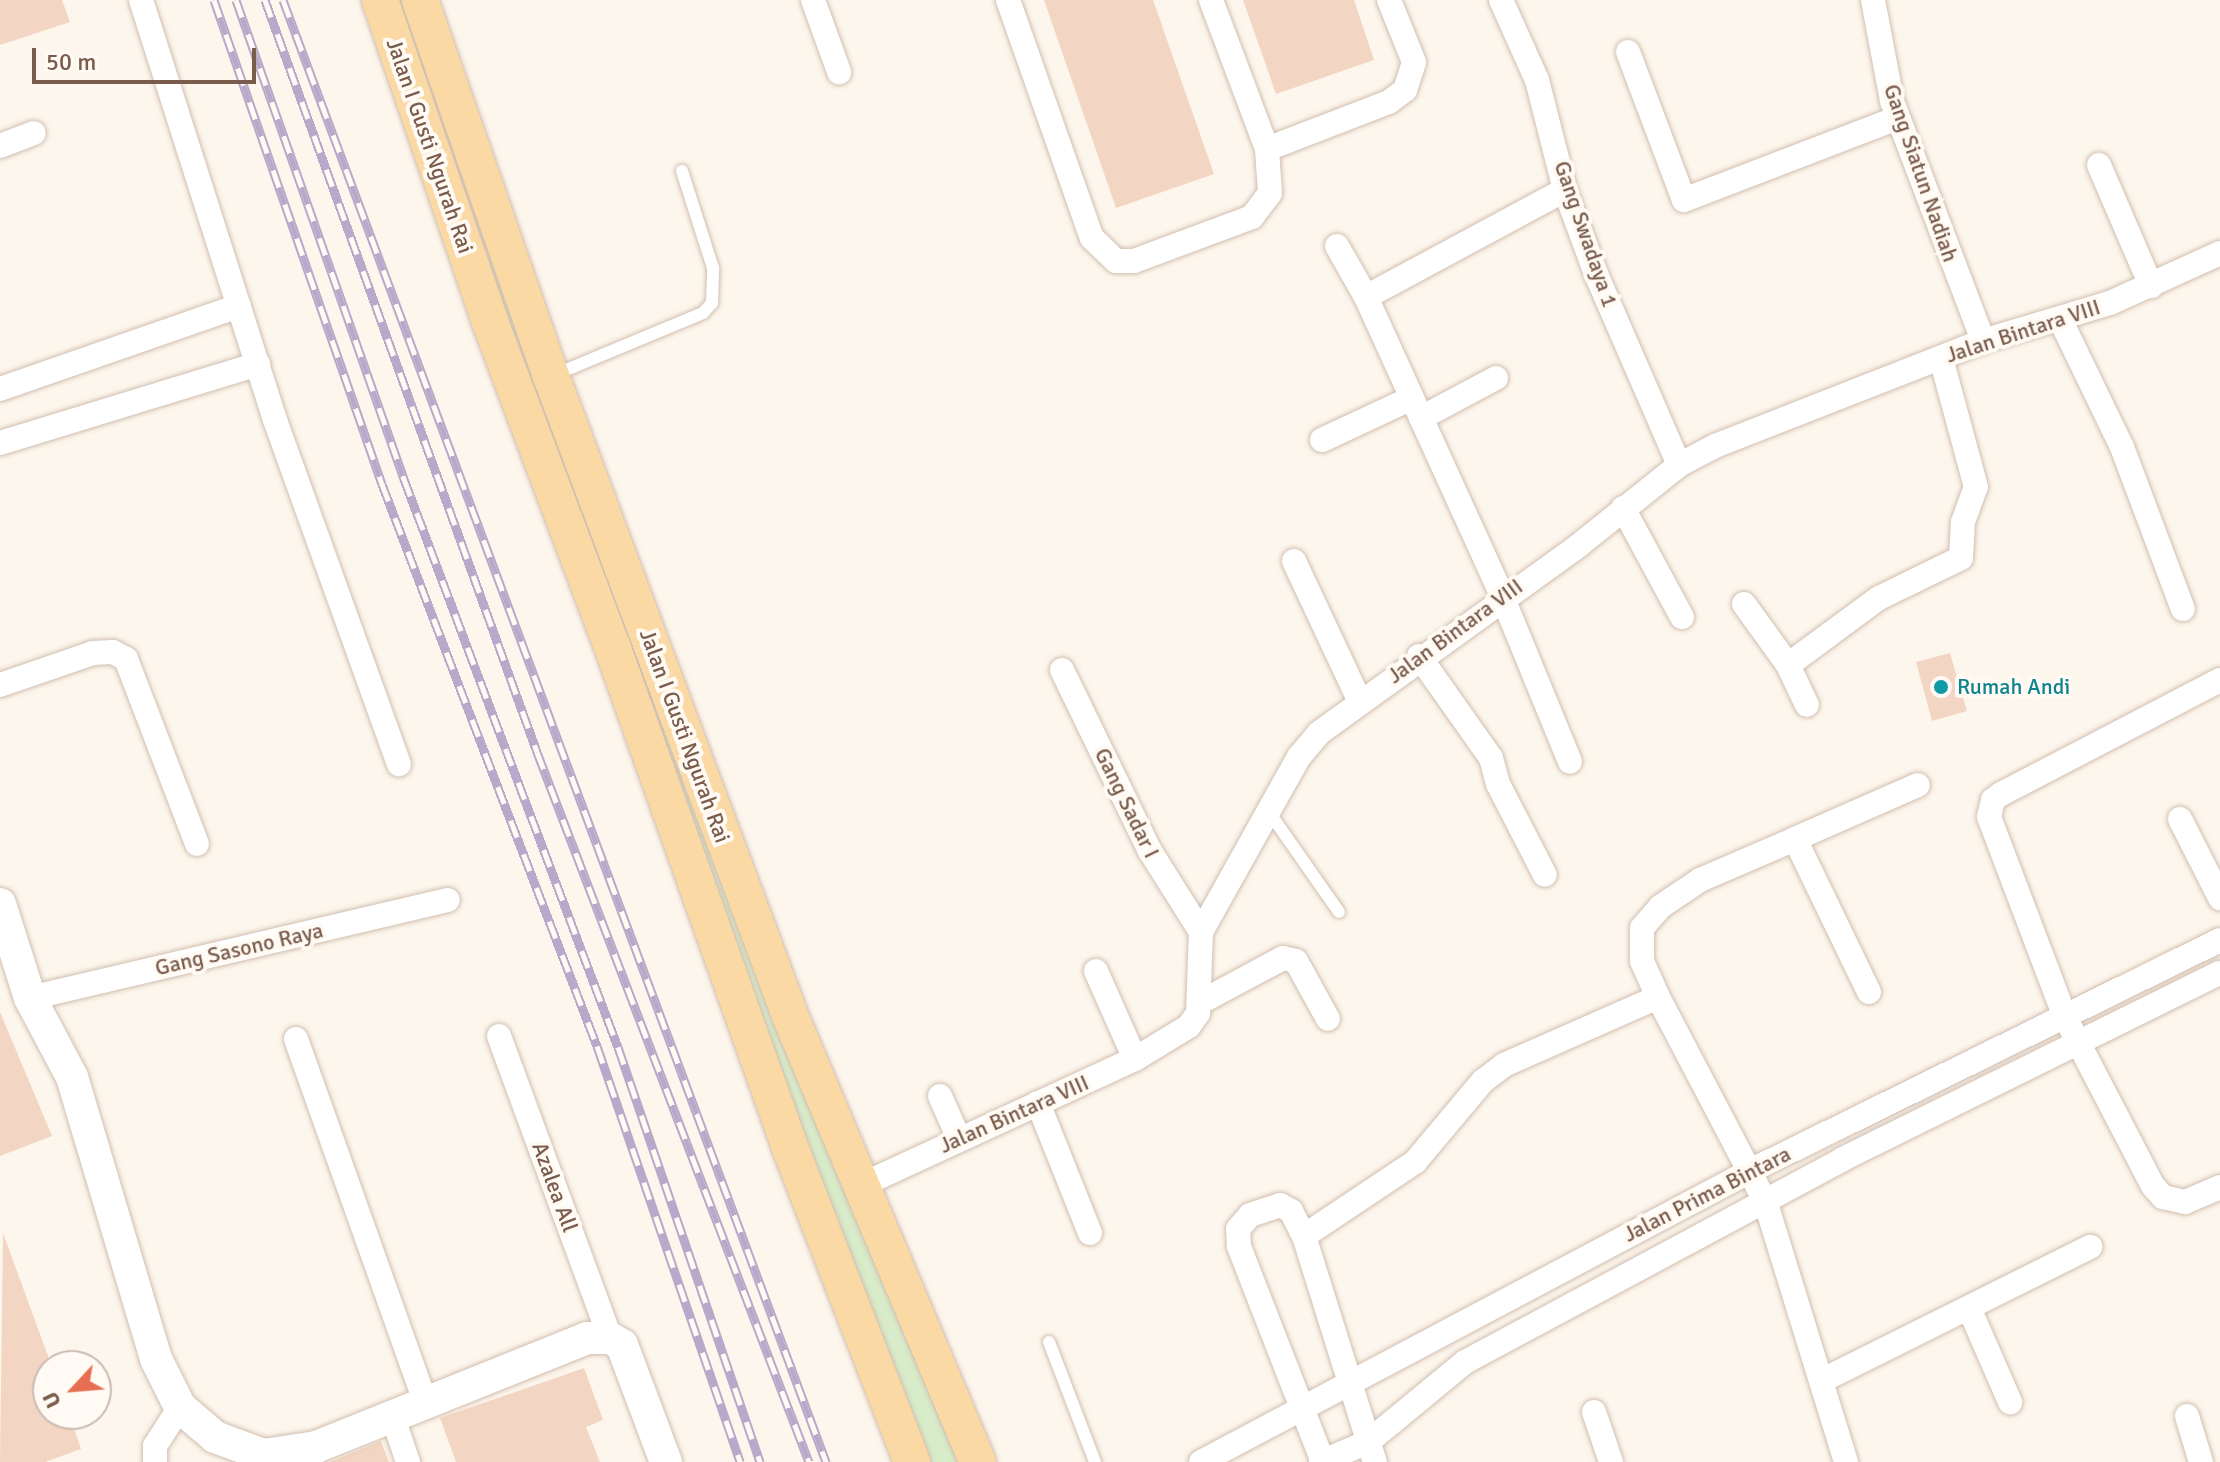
<!DOCTYPE html>
<style>
body{margin:0}
#map{position:relative;width:2220px;height:1462px;overflow:hidden;background:#fdf6ec;font-family:Signika,sans-serif}
div>[style]{position:absolute}
.green>*{inset:0;background:#d8ecc9}
.building>*{inset:0;background:#f3d5c3}
.roads{filter:drop-shadow(0 0 2px #d1beb0) drop-shadow(0 0 2px #d1beb0)}
.lane>*{height:12px;margin:-6px;padding:0 6px;transform-origin:6px;border-radius:6px;background:#fff}
.street>*{height:24px;margin:-12px;padding:0 12px;transform-origin:12px;border-radius:12px;background:#fff}
.secondary>*{height:32px;margin:-16px;padding:0 16px;transform-origin:16px;border-radius:16px;background:#fff}
.primary>*{height:36px;margin:-18px;padding:0 18px;transform-origin:18px;border-radius:18px;background:#fbd9a5}
.rail>*{height:9px;margin-top:-4.5px;transform-origin:0;background:repeating-linear-gradient(90deg,#fffaf3 0 18px,#b9a8c9 0 36px);box-sizing:border-box;border-block:2px solid #b9a8c9}
.dots>*{width:22px;height:22px;translate:-50% -50%;box-sizing:border-box;border:4px solid #fffaf3;border-radius:50%}
span{translate:-50% -50%;white-space:nowrap;text-align:center;line-height:1.15;-webkit-text-stroke:8px #fffaf3;paint-order:stroke}
.street-label{font-size:22px;color:#7a5c4d}
.culture-label{font-size:22px;color:#0d838f}
.left{translate:0 -50%;text-align:left}
.north{position:absolute;left:32px;top:1350px;width:80px;height:80px;box-sizing:border-box;background:#fffaf3;border:2px solid #cabbb1;border-radius:50%;rotate:244deg;font-size:22px;font-weight:700;line-height:32px;text-align:center;color:#7a5c4d}
.north::after{content:'';display:block;margin:auto;width:28px;height:36px;background:#e76f51;clip-path:polygon(50% 0,100% 100%,50% 72%,0 100%)}
.scale{position:absolute;left:32px;top:48px;width:224px;height:36px;box-sizing:border-box;border:4px solid #7a5c4d;border-top:0;padding-left:10px;font-size:24px;line-height:28px;white-space:nowrap;color:#7a5c4d;-webkit-text-stroke:6px #fffaf3;paint-order:stroke}
</style>
<div id="map">
<div class="green">
<i style="clip-path:polygon(380px 0,420px 0,978px 1462px,912px 1462px)"></i>
</div>
<div class="building">
<i style="clip-path:polygon(0 0,62px 0,70px 22px,0 45px)"></i>
<i style="clip-path:polygon(1044px 0,1153px 0,1214px 174px,1116px 208px)"></i>
<i style="clip-path:polygon(1243px 0,1354px 0,1374px 60px,1276px 94px)"></i>
<i style="clip-path:polygon(1950px 653px,1967px 711px,1932px 721px,1916px 662px)"></i>
<i style="clip-path:polygon(0 1012px,52px 1136px,0 1156px)"></i>
<i style="clip-path:polygon(3px 1233px,48px 1356px,48px 1414px,69px 1414px,81px 1449px,45px 1462px,0 1462px)"></i>
<i style="clip-path:polygon(584px 1368px,603px 1420px,586px 1427px,600px 1462px,456px 1462px,440px 1418px)"></i>
<i style="clip-path:polygon(381px 1441px,389px 1462px,330px 1462px)"></i>
</div>
<div class="roads">
<div class="lane">
<i style="left:554px;top:375px;width:161px;rotate:-22.6deg"></i>
<i style="left:703px;top:313px;width:13px;rotate:-48deg"></i>
<i style="left:712px;top:303px;width:35px;rotate:-88deg"></i>
<i style="left:713px;top:268px;width:102px;rotate:-107.7deg"></i>
<i style="left:1269px;top:812px;width:122px;rotate:55deg"></i>
<i style="left:1049px;top:1342px;width:129px;rotate:69deg"></i>
</div>
<div class="street">
<i style="left:141px;top:0;width:441px;rotate:72.3deg"></i>
<i style="left:275px;top:420px;width:366px;rotate:70.2deg"></i>
<i style="left:813px;top:0;width:77px;rotate:70.1deg"></i>
<i style="left:1008px;top:0;width:252px;rotate:70.6deg"></i>
<i style="left:1092px;top:238px;width:33px;rotate:44deg"></i>
<i style="left:1116px;top:261px;width:18px"></i>
<i style="left:1134px;top:261px;width:126px;rotate:-20.4deg"></i>
<i style="left:1252px;top:217px;width:30px;rotate:-53deg"></i>
<i style="left:1270px;top:193px;width:44px;rotate:-93.9deg"></i>
<i style="left:1267px;top:149px;width:159px;rotate:-110.6deg"></i>
<i style="left:1501px;top:0;width:88px;rotate:65.8deg"></i>
<i style="left:1537px;top:80px;width:114px;rotate:75.7deg"></i>
<i style="left:1565px;top:190px;width:90px;rotate:69.7deg"></i>
<i style="left:1596px;top:274px;width:208px;rotate:66.5deg"></i>
<i style="left:1873px;top:0;width:103px;rotate:79.3deg"></i>
<i style="left:1892px;top:101px;width:257px;rotate:69.2deg"></i>
<i style="left:1628px;top:52px;width:158px;rotate:69.3deg"></i>
<i style="left:1684px;top:200px;width:229px;rotate:-21deg"></i>
<i style="left:0;top:146px;width:36px;rotate:-21deg"></i>
<i style="left:1267px;top:149px;width:131px;rotate:-21.1deg"></i>
<i style="left:1389px;top:102px;width:20px;rotate:-37deg"></i>
<i style="left:1405px;top:90px;width:29px;rotate:-72deg"></i>
<i style="left:1414px;top:62px;width:67px;rotate:-112deg"></i>
<i style="left:2099px;top:165px;width:132px;rotate:66.7deg"></i>
<i style="left:1337px;top:246px;width:59px;rotate:60.4deg"></i>
<i style="left:1366px;top:297px;width:328px;rotate:65.5deg"></i>
<i style="left:1502px;top:596px;width:179px;rotate:67.7deg"></i>
<i style="left:1366px;top:297px;width:226px;rotate:-28.3deg"></i>
<i style="left:2061px;top:321px;width:140px;rotate:64.2deg"></i>
<i style="left:2122px;top:447px;width:173px;rotate:69.4deg"></i>
<i style="left:0;top:389px;width:253px;rotate:-19.2deg"></i>
<i style="left:1421px;top:418px;width:85px;rotate:-28.1deg"></i>
<i style="left:1322px;top:440px;width:99px;rotate:-25deg"></i>
<i style="left:0;top:443px;width:270px;rotate:-17deg"></i>
<i style="left:1623px;top:508px;width:124px;rotate:61.6deg"></i>
<i style="left:1294px;top:561px;width:153px;rotate:64.9deg"></i>
<i style="left:1744px;top:604px;width:75px;rotate:54.2deg"></i>
<i style="left:1788px;top:665px;width:44px;rotate:64.6deg"></i>
<i style="left:1419px;top:656px;width:125px;rotate:54.8deg"></i>
<i style="left:1491px;top:758px;width:27px;rotate:75deg"></i>
<i style="left:1498px;top:784px;width:102px;rotate:62.7deg"></i>
<i style="left:1788px;top:665px;width:113px;rotate:-36.4deg"></i>
<i style="left:1879px;top:598px;width:91px;rotate:-26deg"></i>
<i style="left:1961px;top:558px;width:36px;rotate:-87deg"></i>
<i style="left:1963px;top:522px;width:37px;rotate:-70deg"></i>
<i style="left:1976px;top:487px;width:134px;rotate:-105.2deg"></i>
<i style="left:1062px;top:670px;width:201px;rotate:64.1deg"></i>
<i style="left:1150px;top:851px;width:96px;rotate:57.8deg"></i>
<i style="left:2220px;top:680px;width:247px;rotate:152.5deg"></i>
<i style="left:2001px;top:794px;width:10px;rotate:143deg"></i>
<i style="left:1993px;top:800px;width:17px;rotate:103deg"></i>
<i style="left:1989px;top:817px;width:214px;rotate:69.2deg"></i>
<i style="left:2065px;top:1017px;width:191px;rotate:62.5deg"></i>
<i style="left:2153px;top:1186px;width:15px;rotate:48deg"></i>
<i style="left:2163px;top:1197px;width:23px;rotate:13deg"></i>
<i style="left:2185px;top:1202px;width:38px;rotate:-23deg"></i>
<i style="left:0;top:685px;width:98px;rotate:-19deg"></i>
<i style="left:93px;top:653px;width:20px;rotate:-3deg"></i>
<i style="left:113px;top:652px;width:15px;rotate:28deg"></i>
<i style="left:126px;top:659px;width:198px;rotate:69deg"></i>
<i style="left:2180px;top:819px;width:89px;rotate:63.1deg"></i>
<i style="left:1795px;top:839px;width:134px;rotate:-23.7deg"></i>
<i style="left:1096px;top:971px;width:96px;rotate:66.1deg"></i>
<i style="left:30px;top:998px;width:429px;rotate:-13.2deg"></i>
<i style="left:1199px;top:1003px;width:95px;rotate:-28.2deg"></i>
<i style="left:1283px;top:958px;width:13px;rotate:13deg"></i>
<i style="left:1296px;top:961px;width:66px;rotate:61.1deg"></i>
<i style="left:499px;top:1036px;width:322px;rotate:69.8deg"></i>
<i style="left:296px;top:1039px;width:384px;rotate:70.4deg"></i>
<i style="left:940px;top:1096px;width:47px;rotate:66.2deg"></i>
<i style="left:1038px;top:1103px;width:140px;rotate:68.2deg"></i>
<i style="left:864px;top:1184px;width:298px;rotate:-24.8deg"></i>
<i style="left:1135px;top:1059px;width:63px;rotate:-31.4deg"></i>
<i style="left:1189px;top:1026px;width:16px;rotate:-55deg"></i>
<i style="left:1198px;top:1013px;width:81px;rotate:-87.9deg"></i>
<i style="left:1201px;top:932px;width:201px;rotate:-60.8deg"></i>
<i style="left:1299px;top:757px;width:31px;rotate:-50deg"></i>
<i style="left:1319px;top:733px;width:319px;rotate:-35.8deg"></i>
<i style="left:1578px;top:546px;width:129px;rotate:-38.7deg"></i>
<i style="left:1679px;top:465px;width:41px;rotate:-27.8deg"></i>
<i style="left:1715px;top:446px;width:288px;rotate:-21.4deg"></i>
<i style="left:1983px;top:341px;width:133px;rotate:-16.7deg"></i>
<i style="left:2110px;top:303px;width:121px;rotate:-24.4deg"></i>
<i style="left:1304px;top:1236px;width:133px;rotate:-33.7deg"></i>
<i style="left:1415px;top:1162px;width:106px;rotate:-50deg"></i>
<i style="left:1483px;top:1081px;width:26px;rotate:-37deg"></i>
<i style="left:1504px;top:1065px;width:168px;rotate:-23.8deg"></i>
<i style="left:1969px;top:1308px;width:103px;rotate:66.4deg"></i>
<i style="left:1821px;top:1381px;width:301px;rotate:-26.5deg"></i>
<i style="left:1594px;top:1412px;width:53px;rotate:71.2deg"></i>
<i style="left:392px;top:1415px;width:50px;rotate:71.2deg"></i>
<i style="left:2187px;top:1416px;width:48px;rotate:73.1deg"></i>
<i style="left:155px;top:1462px;width:16px;rotate:-90deg"></i>
<i style="left:155px;top:1446px;width:46px;rotate:-57.3deg"></i>
<i style="left:1201px;top:1462px;width:624px;rotate:-27.92deg"></i>
<i style="left:1752px;top:1170px;width:521px;rotate:-26.17deg"></i>
<i style="left:1321px;top:1462px;width:51px;rotate:-23.1deg"></i>
<i style="left:1368px;top:1442px;width:126px;rotate:-39.5deg"></i>
<i style="left:1465px;top:1362px;width:429px;rotate:-28.2deg"></i>
<i style="left:1843px;top:1159px;width:420px;rotate:-26.3deg"></i>
<i style="left:1323px;top:1462px;width:232px;rotate:-111.3deg"></i>
<i style="left:1239px;top:1246px;width:17px;rotate:-93deg"></i>
<i style="left:1238px;top:1229px;width:18px;rotate:-49deg"></i>
<i style="left:1250px;top:1215px;width:32px;rotate:-18deg"></i>
<i style="left:1280px;top:1205px;width:13px;rotate:29deg"></i>
<i style="left:1291px;top:1211px;width:28px;rotate:63deg"></i>
<i style="left:1304px;top:1236px;width:237px;rotate:72.6deg"></i>
<i style="left:1846px;top:1462px;width:273px;rotate:-107.2deg"></i>
<i style="left:1765px;top:1201px;width:230px;rotate:-117.7deg"></i>
<i style="left:1658px;top:997px;width:39px;rotate:-114deg"></i>
<i style="left:1642px;top:961px;width:33px;rotate:-90deg"></i>
<i style="left:1642px;top:928px;width:28px;rotate:-49deg"></i>
<i style="left:1660px;top:907px;width:48px;rotate:-34deg"></i>
<i style="left:1700px;top:880px;width:103px;rotate:-23.3deg"></i>
<i style="left:1795px;top:839px;width:170px;rotate:64.2deg"></i>
</div>
<div class="secondary">
<i style="left:0;top:904px;width:99px;rotate:72.3deg"></i>
<i style="left:30px;top:998px;width:89px;rotate:62deg"></i>
<i style="left:72px;top:1077px;width:294px;rotate:73.4deg"></i>
<i style="left:156px;top:1359px;width:54px;rotate:63.4deg"></i>
<i style="left:180px;top:1407px;width:46px;rotate:40.6deg"></i>
<i style="left:215px;top:1437px;width:52px;rotate:20.2deg"></i>
<i style="left:264px;top:1455px;width:53px;rotate:-8.7deg"></i>
<i style="left:316px;top:1447px;width:292px;rotate:-21.9deg"></i>
<i style="left:587px;top:1338px;width:23px"></i>
<i style="left:610px;top:1338px;width:14px;rotate:30deg"></i>
<i style="left:622px;top:1345px;width:125px;rotate:69.4deg"></i>
</div>
<div class="primary">
<i style="left:380px;top:0;width:337px;rotate:71.1deg"></i>
<i style="left:489px;top:319px;width:346px;rotate:69.4deg"></i>
<i style="left:611px;top:643px;width:538px;rotate:70.45deg"></i>
<i style="left:791px;top:1150px;width:335px;rotate:68.8deg"></i>
<i style="left:420px;top:0;width:398px;rotate:70.8deg"></i>
<i style="left:551px;top:376px;width:685px;rotate:69.5deg"></i>
<i style="left:791px;top:1018px;width:482px;rotate:67.2deg"></i>
</div>
</div>
<div class="rail">
<i style="left:214px;top:0;width:512px;rotate:70.86deg"></i>
<i style="left:382px;top:484px;width:602px;rotate:69.07deg"></i>
<i style="left:597px;top:1046px;width:440px;rotate:71deg"></i>
<i style="left:236px;top:0;width:508px;rotate:70.67deg"></i>
<i style="left:404px;top:479px;width:607px;rotate:69.36deg"></i>
<i style="left:618px;top:1047px;width:439px;rotate:71.1deg"></i>
<i style="left:265px;top:0;width:800px;rotate:70.11deg"></i>
<i style="left:537px;top:752px;width:760px;rotate:69.04deg"></i>
<i style="left:283px;top:0;width:1560px;rotate:69.62deg"></i>
</div>
<div class="dots">
<i style="left:1941px;top:687px;background:#0f9aa8"></i>
</div>
<div class="street-label">
<span style="left:430px;top:146px;rotate:71deg">Jalan I Gusti Ngurah Rai</span>
<span style="left:1921px;top:173px;rotate:71deg">Gang Siatun Nadiah</span>
<span style="left:1586px;top:234px;rotate:71deg">Gang Swadaya 1</span>
<span style="left:2023px;top:331px;rotate:-18deg">Jalan Bintara VIII</span>
<span style="left:1455px;top:631px;rotate:-36deg">Jalan Bintara VIII</span>
<span style="left:685px;top:736px;rotate:70deg">Jalan I Gusti Ngurah Rai</span>
<span style="left:1127px;top:803px;rotate:64deg">Gang Sadar I</span>
<span style="left:239px;top:949px;rotate:-13deg">Gang Sasono Raya</span>
<span style="left:1014px;top:1114px;rotate:-24deg">Jalan Bintara VIII</span>
<span style="left:555px;top:1187px;rotate:70deg">Azalea All</span>
<span style="left:1707px;top:1194px;rotate:-27deg">Jalan Prima Bintara</span>
</div>
<div class="culture-label">
<span class="left" style="left:1957px;top:687px">Rumah Andi</span>
</div>
<div class="north">U</div>
<div class="scale">50 m</div>
</div>
